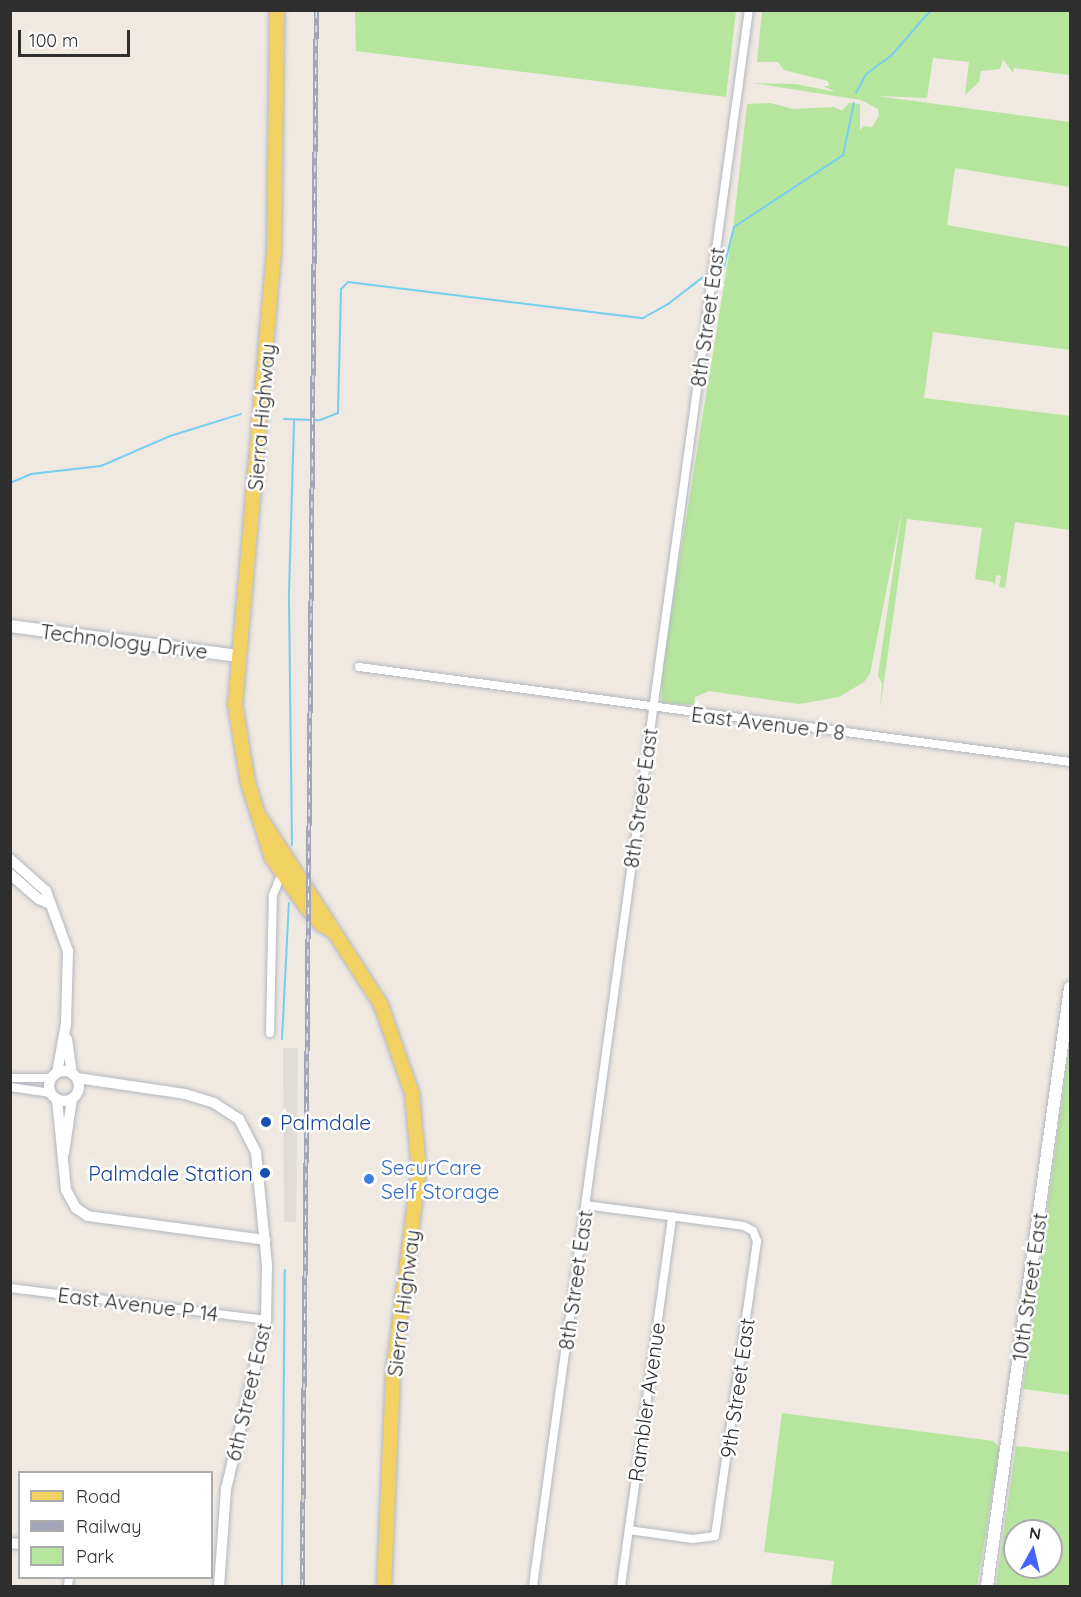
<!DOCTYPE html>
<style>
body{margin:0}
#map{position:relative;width:1081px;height:1597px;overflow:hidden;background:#efe9e1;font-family:Quicksand,sans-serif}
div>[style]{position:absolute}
.green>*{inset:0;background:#b6e59e}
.plaza>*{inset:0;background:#dfdcd8}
.stream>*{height:2px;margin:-1px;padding:0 1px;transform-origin:1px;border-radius:1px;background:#75cff0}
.roads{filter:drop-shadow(0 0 2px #b4b7c1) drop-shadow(0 0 2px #b4b7c1)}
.minor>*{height:8px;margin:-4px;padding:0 4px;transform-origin:4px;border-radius:4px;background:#fff}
.tertiary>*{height:10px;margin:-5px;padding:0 5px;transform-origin:5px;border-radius:5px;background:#fff}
.tertiary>.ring{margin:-5px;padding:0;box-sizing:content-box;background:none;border:10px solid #fff;border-radius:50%}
.secondary>*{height:12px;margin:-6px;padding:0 6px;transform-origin:6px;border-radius:6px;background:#fff}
.primary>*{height:14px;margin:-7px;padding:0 7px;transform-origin:7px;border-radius:7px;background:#f2d163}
.rail>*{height:4.5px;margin-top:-2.25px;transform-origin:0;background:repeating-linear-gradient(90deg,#fff 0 7px,#a3a6b8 0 14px);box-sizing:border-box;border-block:2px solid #a3a6b8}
.dots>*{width:16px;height:16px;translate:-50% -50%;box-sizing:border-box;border:3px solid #fff;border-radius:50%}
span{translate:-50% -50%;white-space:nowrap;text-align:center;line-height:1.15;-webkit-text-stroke:5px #fff;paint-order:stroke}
.street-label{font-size:21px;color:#2e2e2e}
.transit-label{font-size:21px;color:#164399}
.left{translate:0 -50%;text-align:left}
.right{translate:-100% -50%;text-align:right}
.shop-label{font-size:21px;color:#366cbe}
.frame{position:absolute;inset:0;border:12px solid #2e2e2e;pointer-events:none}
.legend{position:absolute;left:18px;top:1471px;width:195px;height:108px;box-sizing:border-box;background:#fff;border:2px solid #ababab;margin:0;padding:8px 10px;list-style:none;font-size:18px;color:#2e2e2e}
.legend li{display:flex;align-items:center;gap:12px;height:30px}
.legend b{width:30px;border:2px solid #ababab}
.north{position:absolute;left:1003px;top:1519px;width:60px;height:60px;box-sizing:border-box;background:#fff;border:2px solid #ababab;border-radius:50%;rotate:8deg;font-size:16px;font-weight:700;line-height:24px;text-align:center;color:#2e2e2e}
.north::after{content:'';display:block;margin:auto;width:21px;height:27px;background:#4264fb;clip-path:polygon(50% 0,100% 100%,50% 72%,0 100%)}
.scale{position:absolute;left:18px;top:30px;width:112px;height:27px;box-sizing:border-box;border:3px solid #2e2e2e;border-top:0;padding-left:8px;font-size:18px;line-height:21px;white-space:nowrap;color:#2e2e2e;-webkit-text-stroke:4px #fff;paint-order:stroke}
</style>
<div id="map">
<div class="green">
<i style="clip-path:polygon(355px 11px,736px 11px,726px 97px,356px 51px)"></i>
<i style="clip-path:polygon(762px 11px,1070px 11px,1070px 75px,1014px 68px,1013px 73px,1003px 59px,1000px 69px,981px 71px,979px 82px,965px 95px,969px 62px,933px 58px,927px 98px,876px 96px,1070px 122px,1070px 187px,955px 168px,947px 225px,1070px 247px,1070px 350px,933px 332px,924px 398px,1070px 416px,1070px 530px,1015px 522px,1005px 588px,999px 587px,1001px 576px,996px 575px,995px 586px,993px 582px,975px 579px,982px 528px,907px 519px,880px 709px,882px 683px,878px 676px,902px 510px,870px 674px,864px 682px,839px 697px,799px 704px,709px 691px,695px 697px,694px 705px,662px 703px,661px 673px,733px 229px,747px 104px,770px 103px,793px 109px,834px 107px,842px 111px,849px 103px,860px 104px,860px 130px,864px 126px,872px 127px,879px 116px,878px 109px,861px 100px,753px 83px,795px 84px,836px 92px,823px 86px,829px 86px,828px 81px,784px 70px,778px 62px,757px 62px)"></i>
<i style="clip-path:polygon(1070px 1041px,1070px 1395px,1023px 1389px)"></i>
<i style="clip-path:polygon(782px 1413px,993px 1441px,1000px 1448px,977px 1586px,831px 1586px,834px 1561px,764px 1552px)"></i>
<i style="clip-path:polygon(evenodd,1016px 1446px,1070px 1452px,1070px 1586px,996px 1586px,1016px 1446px,1015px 1531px,1051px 1531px,1051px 1567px,1015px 1567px,1015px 1531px)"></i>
</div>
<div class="plaza">
<i style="clip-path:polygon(283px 1048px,298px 1048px,296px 1222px,284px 1222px)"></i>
</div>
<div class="stream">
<i style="left:856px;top:93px;width:21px;rotate:-62deg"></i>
<i style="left:866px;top:74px;width:31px;rotate:-36deg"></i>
<i style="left:891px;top:56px;width:61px;rotate:-49deg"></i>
<i style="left:717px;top:272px;width:9px;rotate:-36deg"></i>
<i style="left:724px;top:267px;width:41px;rotate:-76deg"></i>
<i style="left:734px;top:227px;width:131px;rotate:-33.4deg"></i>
<i style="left:843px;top:155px;width:53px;rotate:-78.1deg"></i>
<i style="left:284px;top:419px;width:36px;rotate:2deg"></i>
<i style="left:320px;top:420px;width:19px;rotate:-21deg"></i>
<i style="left:338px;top:413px;width:124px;rotate:-88.6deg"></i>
<i style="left:341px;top:289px;width:10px;rotate:-45deg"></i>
<i style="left:348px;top:282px;width:297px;rotate:7deg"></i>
<i style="left:643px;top:318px;width:29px;rotate:-29deg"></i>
<i style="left:668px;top:304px;width:54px;rotate:-37.5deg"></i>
<i style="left:10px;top:483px;width:23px;rotate:-23deg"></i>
<i style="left:31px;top:474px;width:70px;rotate:-6.5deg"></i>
<i style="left:101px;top:466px;width:75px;rotate:-23.5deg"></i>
<i style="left:170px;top:436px;width:74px;rotate:-17.2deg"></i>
<i style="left:292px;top:845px;width:253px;rotate:-90.7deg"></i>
<i style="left:289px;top:592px;width:171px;rotate:-88.3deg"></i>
<i style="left:282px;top:1039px;width:136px;rotate:-87.1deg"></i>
<i style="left:282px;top:1586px;width:316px;rotate:-89.5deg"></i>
</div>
<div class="roads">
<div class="minor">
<i style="left:359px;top:667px;width:717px;rotate:7.61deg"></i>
<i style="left:270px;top:1033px;width:138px;rotate:-88.8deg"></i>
<i style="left:273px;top:895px;width:24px;rotate:-68deg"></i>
<i style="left:10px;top:1078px;width:42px"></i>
<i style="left:10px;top:1087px;width:41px;rotate:8.3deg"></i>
<i style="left:585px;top:1205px;width:160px;rotate:7.5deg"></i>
<i style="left:744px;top:1226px;width:10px;rotate:29deg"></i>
<i style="left:753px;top:1231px;width:11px;rotate:68deg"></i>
<i style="left:757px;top:1241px;width:298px;rotate:98.1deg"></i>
<i style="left:715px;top:1536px;width:22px;rotate:172deg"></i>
<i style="left:693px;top:1539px;width:65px;rotate:-172deg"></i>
<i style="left:10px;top:1288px;width:258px;rotate:7.1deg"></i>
<i style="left:68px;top:1586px;width:8px;rotate:-83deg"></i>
<i style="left:533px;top:1586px;width:1591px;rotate:-82.2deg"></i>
<i style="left:621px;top:1586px;width:373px;rotate:-82.1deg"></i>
</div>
<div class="tertiary">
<i style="left:10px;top:859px;width:48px;rotate:41.6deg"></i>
<i style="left:46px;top:891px;width:64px;rotate:69.9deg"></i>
<i style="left:68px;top:951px;width:73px;rotate:91.6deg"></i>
<i style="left:66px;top:1024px;width:50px;rotate:100.4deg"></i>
<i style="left:10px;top:874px;width:38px;rotate:41deg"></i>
<i style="left:39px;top:899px;width:12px;rotate:24deg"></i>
<i style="left:67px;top:1039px;width:35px;rotate:82deg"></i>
<i class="ring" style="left:49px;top:1071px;width:20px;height:20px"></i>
<i style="left:77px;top:1078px;width:109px;rotate:8.4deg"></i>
<i style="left:185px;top:1094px;width:30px;rotate:17deg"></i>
<i style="left:214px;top:1103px;width:30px;rotate:33deg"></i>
<i style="left:239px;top:1119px;width:38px;rotate:63deg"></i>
<i style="left:256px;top:1153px;width:114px;rotate:84.4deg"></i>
<i style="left:267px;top:1266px;width:54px;rotate:91.1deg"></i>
<i style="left:266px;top:1320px;width:174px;rotate:103.3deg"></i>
<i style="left:226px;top:1489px;width:97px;rotate:94.1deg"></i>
<i style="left:57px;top:1099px;width:91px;rotate:84.4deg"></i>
<i style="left:66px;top:1190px;width:21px;rotate:61deg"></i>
<i style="left:76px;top:1208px;width:14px;rotate:34deg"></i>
<i style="left:88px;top:1216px;width:179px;rotate:7.7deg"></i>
<i style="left:64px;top:1153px;width:55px;rotate:-81.6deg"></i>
<i style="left:10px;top:1543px;width:10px;rotate:6deg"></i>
</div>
<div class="secondary">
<i style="left:10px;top:626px;width:230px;rotate:7.5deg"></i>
<i style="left:987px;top:1586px;width:604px;rotate:-82.1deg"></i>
</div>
<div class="primary">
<i style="left:277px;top:10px;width:241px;rotate:90.7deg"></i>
<i style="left:274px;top:251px;width:455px;rotate:94.9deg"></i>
<i style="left:235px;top:704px;width:80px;rotate:80.7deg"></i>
<i style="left:248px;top:783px;width:79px;rotate:72.3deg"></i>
<i style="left:272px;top:858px;width:61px;rotate:55deg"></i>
<i style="left:307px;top:908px;width:23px;rotate:49deg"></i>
<i style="left:322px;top:925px;width:13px;rotate:29deg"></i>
<i style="left:262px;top:820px;width:220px;rotate:57.2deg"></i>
<i style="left:381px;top:1005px;width:93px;rotate:70.6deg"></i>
<i style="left:412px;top:1093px;width:77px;rotate:84.8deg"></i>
<i style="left:419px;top:1170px;width:206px;rotate:97.3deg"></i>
<i style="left:393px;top:1374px;width:212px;rotate:92.4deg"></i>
</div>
</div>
<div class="rail">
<i style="left:302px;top:1586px;width:1576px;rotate:-89.49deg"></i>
</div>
<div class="dots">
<i style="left:266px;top:1122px;background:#1a4fb4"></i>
<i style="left:265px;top:1173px;background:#1a4fb4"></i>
<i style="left:369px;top:1179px;background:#3f7fe0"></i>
</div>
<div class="street-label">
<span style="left:707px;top:317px;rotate:-82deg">8th Street East</span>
<span style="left:261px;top:417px;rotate:-85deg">Sierra Highway</span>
<span style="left:124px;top:641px;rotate:7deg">Technology Drive</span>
<span style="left:768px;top:723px;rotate:7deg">East Avenue P 8</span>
<span style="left:640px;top:798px;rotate:-82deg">8th Street East</span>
<span style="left:575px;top:1280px;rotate:-82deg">8th Street East</span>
<span style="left:1029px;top:1287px;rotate:-82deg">10th Street East</span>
<span style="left:403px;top:1303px;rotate:-83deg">Sierra Highway</span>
<span style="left:138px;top:1304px;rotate:7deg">East Avenue P 14</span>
<span style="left:737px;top:1388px;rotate:-82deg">9th Street East</span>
<span style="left:248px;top:1392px;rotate:-77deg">6th Street East</span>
<span style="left:646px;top:1402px;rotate:-82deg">Rambler Avenue</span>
</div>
<div class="transit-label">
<span class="left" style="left:280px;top:1122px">Palmdale</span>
<span class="right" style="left:253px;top:1173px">Palmdale Station</span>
</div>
<div class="shop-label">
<span class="left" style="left:381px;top:1179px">SecurCare<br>Self Storage</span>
</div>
<div class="frame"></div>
<ul class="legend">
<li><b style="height:8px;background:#f2d163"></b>Road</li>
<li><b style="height:8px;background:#a3a6b8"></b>Railway</li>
<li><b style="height:16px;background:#b6e59e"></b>Park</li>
</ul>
<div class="north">N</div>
<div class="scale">100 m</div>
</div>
